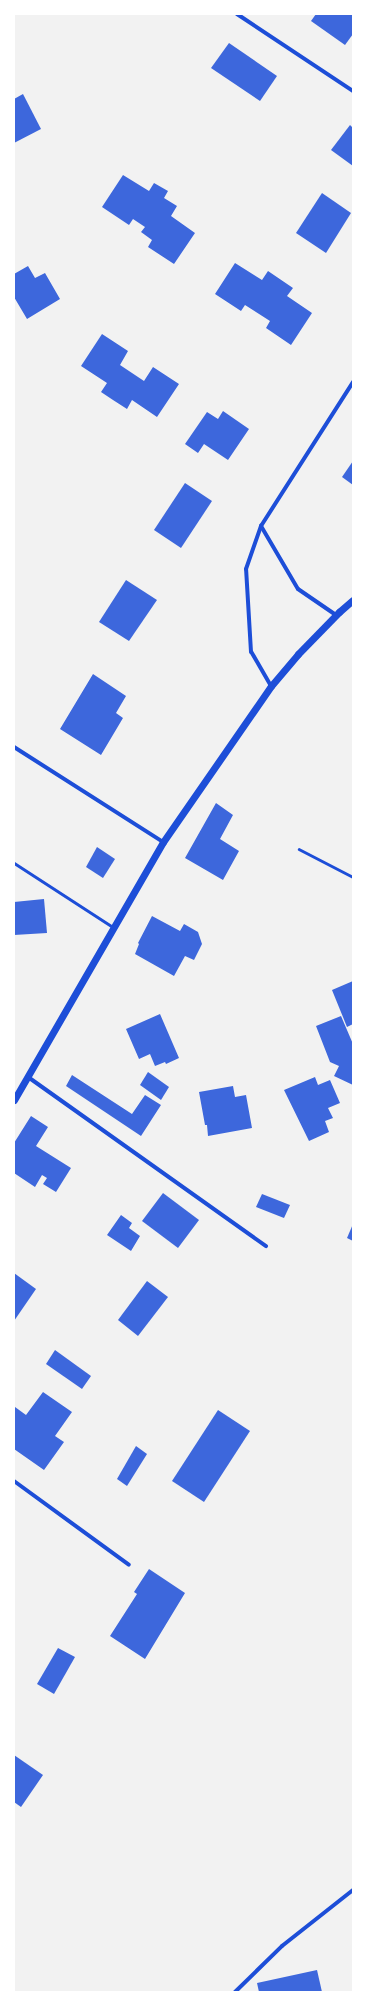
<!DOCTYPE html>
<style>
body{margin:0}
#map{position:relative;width:367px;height:2006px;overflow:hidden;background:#f2f2f2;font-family:"Varela Round",sans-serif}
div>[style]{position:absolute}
.building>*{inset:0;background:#3d67dc}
.path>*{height:2.5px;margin:-1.25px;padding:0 1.25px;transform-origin:1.25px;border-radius:1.25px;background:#1d4ed8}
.service>*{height:3px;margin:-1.5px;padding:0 1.5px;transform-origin:1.5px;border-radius:1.5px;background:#1d4ed8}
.minor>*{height:4px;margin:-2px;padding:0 2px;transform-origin:2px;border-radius:2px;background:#1d4ed8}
.tertiary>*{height:7px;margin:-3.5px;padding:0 3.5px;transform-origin:3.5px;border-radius:3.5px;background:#1d4ed8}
span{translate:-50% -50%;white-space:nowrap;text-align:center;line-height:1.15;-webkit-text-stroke:3px #fff;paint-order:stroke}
.frame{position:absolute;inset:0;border:15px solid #fff;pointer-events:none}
</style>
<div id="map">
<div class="building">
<i style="clip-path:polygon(316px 14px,353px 14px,353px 34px,345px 45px,311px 21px)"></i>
<i style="clip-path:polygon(229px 43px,277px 76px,260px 101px,211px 68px)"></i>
<i style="clip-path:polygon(23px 94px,41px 129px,14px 143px,14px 99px)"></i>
<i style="clip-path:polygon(350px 125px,353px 128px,353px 166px,331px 150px)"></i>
<i style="clip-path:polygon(123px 175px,149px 191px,154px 183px,168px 191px,164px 198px,177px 206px,171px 216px,195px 233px,174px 264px,148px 247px,152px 240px,141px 232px,145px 227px,133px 219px,129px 225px,102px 207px)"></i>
<i style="clip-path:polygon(322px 193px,351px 213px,326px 253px,296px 233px)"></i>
<i style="clip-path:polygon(235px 263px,262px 280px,268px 271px,293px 288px,287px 296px,312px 313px,291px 345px,266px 328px,270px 321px,245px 305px,241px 311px,215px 294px)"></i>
<i style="clip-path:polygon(28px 266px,35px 278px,45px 273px,60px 299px,27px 319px,14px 297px,14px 274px)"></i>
<i style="clip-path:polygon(102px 334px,128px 351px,120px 365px,144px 381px,153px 367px,179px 384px,157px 417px,132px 400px,127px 409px,113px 400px,101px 392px,107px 383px,81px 366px)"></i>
<i style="clip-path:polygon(223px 411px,249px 429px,228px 460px,204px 444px,198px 453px,185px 444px,207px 412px,218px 419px)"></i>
<i style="clip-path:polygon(353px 461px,353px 485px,342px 477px)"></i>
<i style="clip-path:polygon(185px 483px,212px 501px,181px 548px,154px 530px)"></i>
<i style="clip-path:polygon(126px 580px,157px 600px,129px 641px,99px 622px)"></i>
<i style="clip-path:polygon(93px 674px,126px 696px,116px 713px,123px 718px,101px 755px,60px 729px)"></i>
<i style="clip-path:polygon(216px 803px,233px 815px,220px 839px,239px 851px,223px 880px,185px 858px)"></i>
<i style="clip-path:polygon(97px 847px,115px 859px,103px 878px,86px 867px)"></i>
<i style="clip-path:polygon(44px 899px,47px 933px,14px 935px,14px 902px)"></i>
<i style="clip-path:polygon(152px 916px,180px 931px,184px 924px,198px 932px,202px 944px,194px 960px,185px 956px,174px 976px,135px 954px,139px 944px,138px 943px)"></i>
<i style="clip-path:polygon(353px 981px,353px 1024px,347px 1027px,332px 990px)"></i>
<i style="clip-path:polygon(160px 1014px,179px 1058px,166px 1064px,165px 1062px,155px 1066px,150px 1054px,139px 1059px,126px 1029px)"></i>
<i style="clip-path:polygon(341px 1016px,353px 1044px,353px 1085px,334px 1076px,339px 1066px,330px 1062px,316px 1026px)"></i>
<i style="clip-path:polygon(148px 1072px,169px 1087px,161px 1100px,140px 1085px)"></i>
<i style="clip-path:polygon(72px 1075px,132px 1114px,145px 1095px,161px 1105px,141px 1136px,66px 1086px)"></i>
<i style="clip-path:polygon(315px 1077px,318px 1085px,330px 1080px,340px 1103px,328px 1108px,333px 1118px,325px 1121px,329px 1132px,309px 1141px,284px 1090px)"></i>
<i style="clip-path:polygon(233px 1086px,235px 1097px,246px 1095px,252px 1128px,208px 1136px,207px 1125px,205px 1125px,199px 1092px)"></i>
<i style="clip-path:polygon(31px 1116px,48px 1127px,36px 1146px,71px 1168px,56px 1192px,43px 1184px,47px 1178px,42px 1175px,35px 1187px,14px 1173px,14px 1143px)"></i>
<i style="clip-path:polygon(163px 1193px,199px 1220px,178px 1248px,142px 1221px)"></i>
<i style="clip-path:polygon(262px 1194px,290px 1205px,284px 1218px,256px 1207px)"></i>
<i style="clip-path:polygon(121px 1215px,132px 1223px,129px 1228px,140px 1236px,131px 1251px,107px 1235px)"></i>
<i style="clip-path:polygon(353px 1224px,353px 1241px,347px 1238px)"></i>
<i style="clip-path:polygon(14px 1273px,36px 1289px,14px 1321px)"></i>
<i style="clip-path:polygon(147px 1281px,168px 1297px,138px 1336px,118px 1320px)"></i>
<i style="clip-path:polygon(55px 1350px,91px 1376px,82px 1389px,46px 1364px)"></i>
<i style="clip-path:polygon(43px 1392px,72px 1412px,55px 1436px,64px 1442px,44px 1470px,14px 1449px,14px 1408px,15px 1407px,26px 1415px)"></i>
<i style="clip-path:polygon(218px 1410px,250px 1431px,204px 1502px,172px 1481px)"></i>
<i style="clip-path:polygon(136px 1446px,147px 1454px,127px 1486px,117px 1479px)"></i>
<i style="clip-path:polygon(149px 1569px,185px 1593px,145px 1659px,110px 1636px,137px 1594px,134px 1592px)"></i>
<i style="clip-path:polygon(58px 1648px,75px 1657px,54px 1694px,37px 1684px)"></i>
<i style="clip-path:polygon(14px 1755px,43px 1775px,21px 1807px,14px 1802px)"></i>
<i style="clip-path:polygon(317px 1970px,322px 1992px,259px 1992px,257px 1983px)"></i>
</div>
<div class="path">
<i style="left:299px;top:849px;width:61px;rotate:27.4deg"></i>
</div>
<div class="service">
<i style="left:14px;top:863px;width:119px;rotate:33deg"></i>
</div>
<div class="minor">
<i style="left:237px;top:14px;width:139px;rotate:33.6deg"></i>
<i style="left:261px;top:526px;width:73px;rotate:59.6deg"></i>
<i style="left:298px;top:589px;width:46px;rotate:34.4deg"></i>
<i style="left:271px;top:686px;width:39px;rotate:-120deg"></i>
<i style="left:251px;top:652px;width:83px;rotate:-93.4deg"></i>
<i style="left:246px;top:569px;width:46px;rotate:-70.8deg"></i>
<i style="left:261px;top:526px;width:171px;rotate:-57.4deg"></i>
<i style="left:14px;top:747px;width:177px;rotate:32.5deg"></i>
<i style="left:28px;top:1077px;width:292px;rotate:35.4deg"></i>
<i style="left:14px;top:1481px;width:142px;rotate:36.1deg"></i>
<i style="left:235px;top:1992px;width:66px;rotate:-44.4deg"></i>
<i style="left:282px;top:1946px;width:90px;rotate:-38.3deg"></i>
</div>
<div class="tertiary">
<i style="left:14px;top:1100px;width:298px;rotate:-60deg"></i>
<i style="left:163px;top:842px;width:190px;rotate:-55.3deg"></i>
<i style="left:271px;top:686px;width:42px;rotate:-49.8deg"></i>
<i style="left:298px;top:654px;width:59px;rotate:-45.7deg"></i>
<i style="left:339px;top:612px;width:18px;rotate:-41deg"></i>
</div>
<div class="frame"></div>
</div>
